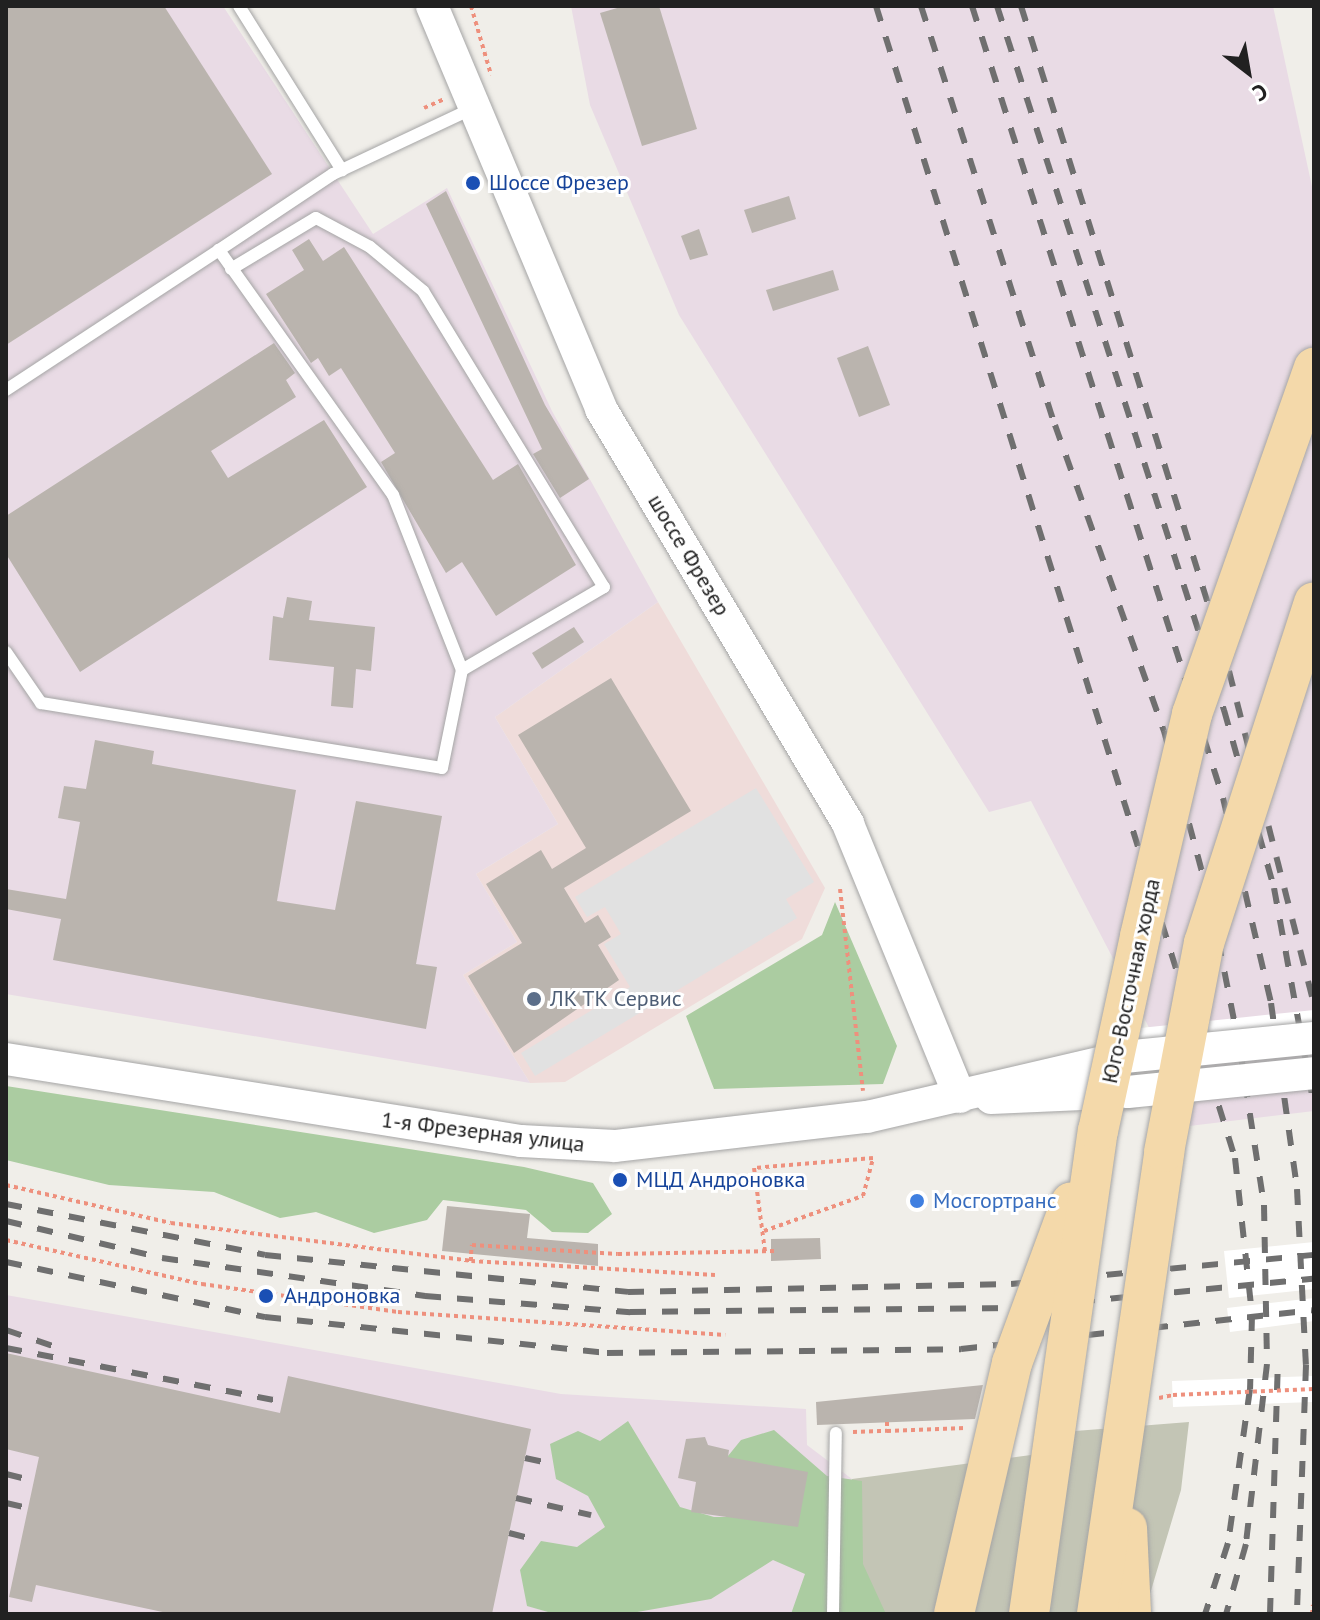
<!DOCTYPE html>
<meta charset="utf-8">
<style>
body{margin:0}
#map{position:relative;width:1320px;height:1620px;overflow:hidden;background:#f0eee9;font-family:"PT Sans",sans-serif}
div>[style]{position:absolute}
.commercial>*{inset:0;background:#efdcda}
.industrial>*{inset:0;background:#e9dbe5}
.construction>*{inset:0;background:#c3c5b5}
.forest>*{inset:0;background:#abcca1}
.parking>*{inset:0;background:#e1e1e1}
.pier>*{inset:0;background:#fff}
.building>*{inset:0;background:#bab4ae}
.path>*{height:4px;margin-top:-2px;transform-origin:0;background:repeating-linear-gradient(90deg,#ee907d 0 4px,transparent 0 8px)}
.roads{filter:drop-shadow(0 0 2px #a5a5a5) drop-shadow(0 0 2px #a5a5a5)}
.service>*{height:12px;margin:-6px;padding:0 6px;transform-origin:6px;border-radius:6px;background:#fff}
.tertiary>*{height:32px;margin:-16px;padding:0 16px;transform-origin:16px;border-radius:16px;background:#fff}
.rail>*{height:6px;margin-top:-3px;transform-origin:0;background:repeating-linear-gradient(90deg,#6f6f6f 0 16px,transparent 0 32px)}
.path-bridge>*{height:4px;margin-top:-2px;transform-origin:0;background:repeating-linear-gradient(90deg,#ee907d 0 4px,transparent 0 8px)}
.bridges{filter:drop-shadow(0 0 2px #a5a5a5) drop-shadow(0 0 2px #a5a5a5)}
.tertiary-bridge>*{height:32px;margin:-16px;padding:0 16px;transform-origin:16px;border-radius:16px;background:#fff}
.primary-bridge>*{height:40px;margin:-20px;padding:0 20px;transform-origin:20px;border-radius:20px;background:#f4d9aa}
.dots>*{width:22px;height:22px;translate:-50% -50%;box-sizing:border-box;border:4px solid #fff;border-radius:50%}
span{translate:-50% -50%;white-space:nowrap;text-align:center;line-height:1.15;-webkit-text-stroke:6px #fff;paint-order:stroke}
.transit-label{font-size:22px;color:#164399}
.left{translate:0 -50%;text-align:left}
.street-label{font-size:22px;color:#212121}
.service-label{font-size:22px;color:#4e5e75}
.shop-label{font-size:22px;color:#366cbe}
.frame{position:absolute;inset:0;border:8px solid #212121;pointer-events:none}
.north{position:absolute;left:1208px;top:32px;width:80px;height:80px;-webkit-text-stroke:6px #fff;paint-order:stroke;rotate:149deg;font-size:22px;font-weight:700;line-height:32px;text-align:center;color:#212121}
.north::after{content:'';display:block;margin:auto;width:28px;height:36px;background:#212121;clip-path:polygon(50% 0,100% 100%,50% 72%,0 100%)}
</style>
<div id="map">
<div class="commercial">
<i style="clip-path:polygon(658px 602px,825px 888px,802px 939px,565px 1082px,530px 1083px,463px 975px,517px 942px,476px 874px,558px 824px,495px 717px)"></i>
</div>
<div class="industrial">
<i style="clip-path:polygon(6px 6px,223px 6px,373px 234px,447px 188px,552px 411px,658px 602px,495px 717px,558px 824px,476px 874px,517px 942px,463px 975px,530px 1083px,6px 994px)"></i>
<i style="clip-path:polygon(571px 6px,1273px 6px,1314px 196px,1314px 1111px,1181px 1127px,1156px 1041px,1031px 801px,989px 812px,679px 315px,590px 105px)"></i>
<i style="clip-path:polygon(6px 1295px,561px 1394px,806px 1409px,807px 1445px,852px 1479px,852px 1614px,6px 1614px)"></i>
</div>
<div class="construction">
<i style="clip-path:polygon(1189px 1422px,1181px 1490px,1144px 1614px,852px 1614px,852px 1479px,1031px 1455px,1050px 1433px)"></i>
</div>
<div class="forest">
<i style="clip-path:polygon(835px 902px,897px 1046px,883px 1084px,714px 1089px,686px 1016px,822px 935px)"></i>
<i style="clip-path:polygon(6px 1086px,524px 1167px,593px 1183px,612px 1214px,588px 1233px,552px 1232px,526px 1210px,443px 1200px,427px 1220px,374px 1233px,316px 1212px,280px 1218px,214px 1192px,109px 1185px,6px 1160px)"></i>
<i style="clip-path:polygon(628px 1421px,680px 1507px,714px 1517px,749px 1517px,719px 1467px,741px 1440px,774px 1430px,827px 1476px,862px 1481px,863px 1564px,886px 1614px,791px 1614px,805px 1574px,773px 1560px,711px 1599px,626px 1614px,555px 1614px,527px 1606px,520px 1570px,541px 1541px,577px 1547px,605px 1527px,588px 1496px,556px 1479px,550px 1444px,578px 1431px,600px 1441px)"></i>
</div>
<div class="parking">
<i style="clip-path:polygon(756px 788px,814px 882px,786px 899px,797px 918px,535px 1076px,521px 1053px,630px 987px,604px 944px,621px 934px,605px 907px,587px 917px,575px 897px)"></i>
</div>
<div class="pier">
<i style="clip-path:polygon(1314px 1010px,1314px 1054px,1126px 1073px,1121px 1030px)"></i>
<i style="clip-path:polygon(1314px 1242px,1314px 1289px,1229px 1298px,1224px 1251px)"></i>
<i style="clip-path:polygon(1314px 1298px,1314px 1321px,1230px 1332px,1227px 1308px)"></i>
<i style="clip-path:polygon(1314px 1376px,1314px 1513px,1313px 1402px,1173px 1407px,1172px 1381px)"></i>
</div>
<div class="building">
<i style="clip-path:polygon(6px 6px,164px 6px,272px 174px,6px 345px)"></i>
<i style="clip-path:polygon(624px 6px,659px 6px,697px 129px,642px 146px,600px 13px)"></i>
<i style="clip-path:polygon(446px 191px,545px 405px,589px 479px,560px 498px,533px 454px,542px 449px,426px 204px)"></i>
<i style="clip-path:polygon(789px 196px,796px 219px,752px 233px,744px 210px)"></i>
<i style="clip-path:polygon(699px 229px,708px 255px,690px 260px,681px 236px)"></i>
<i style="clip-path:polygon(309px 239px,323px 261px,344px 247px,493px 480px,518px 464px,576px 565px,496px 616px,462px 562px,446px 573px,381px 462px,395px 453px,341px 368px,329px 376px,318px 358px,311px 363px,266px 294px,304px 270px,292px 250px)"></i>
<i style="clip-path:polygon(833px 270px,839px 290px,773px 311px,766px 290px)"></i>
<i style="clip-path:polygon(274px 343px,295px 373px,286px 380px,296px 397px,211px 451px,228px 478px,324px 420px,367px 487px,80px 672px,6px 554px,6px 516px)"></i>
<i style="clip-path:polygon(868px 346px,890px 405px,859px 417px,837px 358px)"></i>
<i style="clip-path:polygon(287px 597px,312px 601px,309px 620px,375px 627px,371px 671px,356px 669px,353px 708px,331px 706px,334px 667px,269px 660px,273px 616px,283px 618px)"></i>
<i style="clip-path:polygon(574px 627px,584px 642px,542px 669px,532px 653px)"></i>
<i style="clip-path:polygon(611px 678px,691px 811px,564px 888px,585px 923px,598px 915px,611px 937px,598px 945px,619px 980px,514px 1053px,468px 976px,522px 943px,486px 884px,541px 850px,552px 869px,586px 848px,518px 735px)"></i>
<i style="clip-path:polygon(95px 740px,154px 751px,152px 764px,296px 790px,277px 901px,335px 910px,356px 801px,442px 816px,416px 964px,437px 967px,426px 1029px,53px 960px,61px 919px,6px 909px,6px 889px,66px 899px,80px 822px,58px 818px,64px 786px,86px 789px)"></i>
<i style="clip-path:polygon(447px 1206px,530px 1214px,527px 1238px,598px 1244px,598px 1266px,442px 1251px)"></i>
<i style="clip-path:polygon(820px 1238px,821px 1259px,771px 1261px,771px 1239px)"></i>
<i style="clip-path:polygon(6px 1353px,280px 1413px,288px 1376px,531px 1429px,492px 1614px,172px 1614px,36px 1585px,32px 1602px,9px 1597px,39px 1457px,6px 1449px)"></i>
<i style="clip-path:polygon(983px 1385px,975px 1419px,817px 1425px,816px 1402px)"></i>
<i style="clip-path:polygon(705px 1437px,708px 1445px,729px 1450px,728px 1457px,808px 1472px,798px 1527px,691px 1512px,696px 1482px,678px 1478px,686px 1439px)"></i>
</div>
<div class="path">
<i style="left:471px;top:6px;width:72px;rotate:73.8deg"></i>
<i style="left:424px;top:108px;width:22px;rotate:-24deg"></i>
<i style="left:840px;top:889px;width:203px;rotate:83.5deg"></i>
<i style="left:6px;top:1185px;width:169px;rotate:13deg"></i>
<i style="left:171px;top:1223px;width:302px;rotate:7.2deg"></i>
<i style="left:764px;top:1231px;width:105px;rotate:-19.5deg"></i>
<i style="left:863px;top:1196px;width:39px;rotate:-75deg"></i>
<i style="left:873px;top:1158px;width:119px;rotate:175.2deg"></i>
<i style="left:754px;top:1168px;width:85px;rotate:82.5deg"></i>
<i style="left:6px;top:1240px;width:201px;rotate:12.7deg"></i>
<i style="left:202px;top:1284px;width:198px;rotate:8.1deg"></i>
<i style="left:398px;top:1312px;width:328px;rotate:4deg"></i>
<i style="left:715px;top:1275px;width:244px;rotate:-176.7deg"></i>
<i style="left:471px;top:1261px;width:7px;rotate:-90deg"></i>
<i style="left:471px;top:1254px;width:9px;rotate:-84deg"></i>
<i style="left:472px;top:1245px;width:146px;rotate:3.5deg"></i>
<i style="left:618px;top:1254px;width:158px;rotate:-1.1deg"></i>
<i style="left:1159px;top:1398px;width:14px;rotate:-12deg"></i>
<i style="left:887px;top:1422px;width:9px;rotate:90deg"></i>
<i style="left:887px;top:1431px;width:78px;rotate:-2.2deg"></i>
<i style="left:853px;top:1432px;width:34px;rotate:-2deg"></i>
<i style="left:1312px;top:1614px;width:9px;rotate:-84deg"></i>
</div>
<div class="roads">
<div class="service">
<i style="left:239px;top:6px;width:194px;rotate:57.9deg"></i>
<i style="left:231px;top:269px;width:99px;rotate:-31deg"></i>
<i style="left:316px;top:218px;width:61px;rotate:28.2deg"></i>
<i style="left:370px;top:247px;width:69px;rotate:39.7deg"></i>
<i style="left:423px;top:291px;width:347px;rotate:58.6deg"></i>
<i style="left:604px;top:587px;width:164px;rotate:149.7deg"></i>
<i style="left:6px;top:390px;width:255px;rotate:-33.3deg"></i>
<i style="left:6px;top:652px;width:62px;rotate:55.5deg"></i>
<i style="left:41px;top:703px;width:406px;rotate:9.2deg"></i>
<i style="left:442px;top:768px;width:100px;rotate:-78.5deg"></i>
<i style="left:462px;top:670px;width:188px;rotate:-111.5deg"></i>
<i style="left:393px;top:495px;width:301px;rotate:-125.4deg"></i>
<i style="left:219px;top:250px;width:137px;rotate:-33.7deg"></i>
<i style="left:333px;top:174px;width:155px;rotate:-25.2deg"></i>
<i style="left:833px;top:1614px;width:181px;rotate:-89.1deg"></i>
</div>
<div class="tertiary">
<i style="left:432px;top:6px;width:437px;rotate:67.2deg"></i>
<i style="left:601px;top:409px;width:483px;rotate:59.2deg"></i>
<i style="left:848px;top:824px;width:295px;rotate:67.7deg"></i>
<i style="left:6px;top:1059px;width:521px;rotate:9.05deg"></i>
<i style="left:521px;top:1141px;width:94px;rotate:3deg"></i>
<i style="left:615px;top:1146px;width:254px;rotate:-6.6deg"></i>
<i style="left:867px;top:1117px;width:264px;rotate:-13.1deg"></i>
<i style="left:991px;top:1098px;width:137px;rotate:-2.5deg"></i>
</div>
</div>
<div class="rail">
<i style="left:876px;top:6px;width:1207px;rotate:72.69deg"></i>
<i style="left:1235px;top:1158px;width:158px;rotate:83.8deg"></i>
<i style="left:1252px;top:1315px;width:74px;rotate:91.5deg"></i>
<i style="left:1250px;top:1389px;width:156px;rotate:98.1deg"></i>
<i style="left:1228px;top:1543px;width:75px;rotate:107.9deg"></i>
<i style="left:921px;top:6px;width:440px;rotate:72.3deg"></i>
<i style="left:1055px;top:425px;width:325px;rotate:70.4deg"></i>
<i style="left:1164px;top:731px;width:184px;rotate:74.9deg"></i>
<i style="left:1212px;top:909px;width:144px;rotate:78.8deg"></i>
<i style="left:1240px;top:1050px;width:157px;rotate:81.2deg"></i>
<i style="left:1264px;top:1205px;width:159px;rotate:88.9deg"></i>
<i style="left:1267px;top:1364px;width:181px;rotate:96.7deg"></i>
<i style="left:1246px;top:1544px;width:73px;rotate:105.9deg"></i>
<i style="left:972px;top:6px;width:831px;rotate:72.42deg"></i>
<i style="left:1223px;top:798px;width:211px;rotate:76.8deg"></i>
<i style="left:1271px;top:1003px;width:188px;rotate:82deg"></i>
<i style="left:1297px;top:1189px;width:176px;rotate:87.1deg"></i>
<i style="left:1306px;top:1365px;width:249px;rotate:92.1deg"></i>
<i style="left:997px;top:6px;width:740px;rotate:72.13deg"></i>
<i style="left:1224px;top:710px;width:185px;rotate:74.3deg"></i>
<i style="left:1274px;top:888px;width:222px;rotate:79.6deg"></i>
<i style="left:1021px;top:6px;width:697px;rotate:72.63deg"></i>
<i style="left:1229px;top:671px;width:344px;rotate:75.7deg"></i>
<i style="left:6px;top:1204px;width:264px;rotate:11.1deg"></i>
<i style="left:265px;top:1255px;width:365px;rotate:5.8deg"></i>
<i style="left:628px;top:1292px;width:383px;rotate:-1.2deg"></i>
<i style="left:1011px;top:1284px;width:304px;rotate:-5.5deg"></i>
<i style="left:6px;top:1221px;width:160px;rotate:13.3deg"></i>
<i style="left:162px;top:1258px;width:266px;rotate:8.2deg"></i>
<i style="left:425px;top:1296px;width:206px;rotate:4.5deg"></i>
<i style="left:630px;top:1312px;width:385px;rotate:-0.6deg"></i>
<i style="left:1015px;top:1308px;width:299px;rotate:-5.6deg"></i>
<i style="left:6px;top:1262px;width:265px;rotate:12deg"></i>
<i style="left:265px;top:1317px;width:344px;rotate:6deg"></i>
<i style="left:607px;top:1353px;width:354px;rotate:-0.6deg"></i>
<i style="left:961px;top:1349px;width:353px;rotate:-6.3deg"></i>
<i style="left:6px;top:1330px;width:56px;rotate:18.8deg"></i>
<i style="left:6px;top:1348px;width:282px;rotate:11deg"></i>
<i style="left:525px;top:1458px;width:19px;rotate:12deg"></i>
<i style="left:6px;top:1474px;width:29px;rotate:14deg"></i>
<i style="left:516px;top:1498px;width:77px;rotate:12.8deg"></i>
<i style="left:6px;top:1503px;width:23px;rotate:13deg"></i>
<i style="left:509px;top:1533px;width:25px;rotate:14deg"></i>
<i style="left:1270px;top:1614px;width:252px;rotate:-88.2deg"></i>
</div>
<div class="path-bridge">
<i style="left:1173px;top:1395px;width:141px;rotate:-2.4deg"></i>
</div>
<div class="bridges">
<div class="tertiary-bridge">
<i style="left:1124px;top:1057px;width:191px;rotate:-5.7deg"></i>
<i style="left:1128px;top:1092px;width:187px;rotate:-5.8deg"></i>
</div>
<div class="primary-bridge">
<i style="left:1127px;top:1528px;width:86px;rotate:87.3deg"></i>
<i style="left:954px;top:1614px;width:258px;rotate:-77deg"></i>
<i style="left:1012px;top:1363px;width:171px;rotate:-69.8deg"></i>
<i style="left:1029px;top:1614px;width:488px;rotate:-81.9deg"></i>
<i style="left:1098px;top:1131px;width:199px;rotate:-77.8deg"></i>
<i style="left:1140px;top:936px;width:228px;rotate:-76.8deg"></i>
<i style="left:1192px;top:714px;width:367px;rotate:-70.6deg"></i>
<i style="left:1097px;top:1614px;width:467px;rotate:-81.7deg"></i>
<i style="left:1164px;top:1152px;width:213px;rotate:-79.2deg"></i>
<i style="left:1204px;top:943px;width:358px;rotate:-72.1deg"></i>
</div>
</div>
<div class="dots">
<i style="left:473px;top:183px;background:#1a4fb4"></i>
<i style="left:534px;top:999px;background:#5c6f8a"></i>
<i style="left:620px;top:1180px;background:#1a4fb4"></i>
<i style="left:917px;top:1201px;background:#3f7fe0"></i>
<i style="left:266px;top:1296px;background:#1a4fb4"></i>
</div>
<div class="transit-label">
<span class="left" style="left:489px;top:183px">Шоссе Фрезер</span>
<span class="left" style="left:636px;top:1180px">МЦД Андроновка</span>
<span class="left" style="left:284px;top:1296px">Андроновка</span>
</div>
<div class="street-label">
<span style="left:689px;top:555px;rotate:59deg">шоссе Фрезер</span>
<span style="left:1131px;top:981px;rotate:-78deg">Юго-Восточная хорда</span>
<span style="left:483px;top:1132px;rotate:7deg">1-я Фрезерная улица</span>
</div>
<div class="service-label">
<span class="left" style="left:550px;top:999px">ЛК ТК Сервис</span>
</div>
<div class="shop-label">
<span class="left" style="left:933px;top:1201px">Мосгортранс</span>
</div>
<div class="frame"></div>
<div class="north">С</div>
</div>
